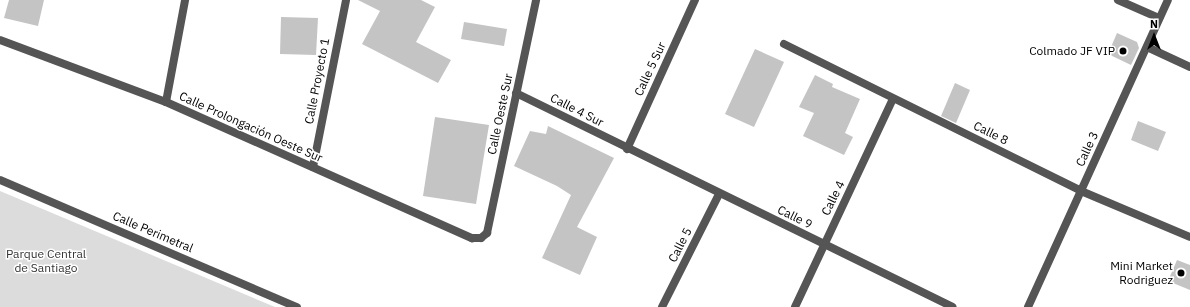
<!DOCTYPE html>
<meta charset="utf-8">
<style>
body{margin:0}
#map{position:relative;width:1190px;height:307px;overflow:hidden;background:#fff;font-family:"IBM Plex Sans",sans-serif}
div>[style]{position:absolute}
.green>*{inset:0;background:#dcdcdc}
.building>*{inset:0;background:#c4c4c4}
.minor>*{height:8px;margin:-4px;padding:0 4px;transform-origin:4px;border-radius:4px;background:#555}
.dots>*{width:11px;height:11px;translate:-50% -50%;box-sizing:border-box;border:2px solid #fff;border-radius:50%}
span{translate:-50% -50%;white-space:nowrap;text-align:center;line-height:1.15;-webkit-text-stroke:3px #fff;paint-order:stroke}
.poi-label{font-size:12px;color:#000}
.right{translate:-100% -50%;text-align:right}
.street-label{font-size:12px;color:#000}
.park-label{font-size:12px;color:#333}
.north{position:absolute;left:1134px;top:16px;width:40px;height:40px;-webkit-text-stroke:3px #fff;paint-order:stroke;rotate:0deg;font-size:11px;font-weight:700;line-height:16px;text-align:center;color:#000}
.north::after{content:'';display:block;margin:auto;width:14px;height:18px;background:#000;clip-path:polygon(50% 0,100% 100%,50% 72%,0 100%)}
</style>
<div id="map">
<div class="green">
<i style="clip-path:polygon(0 191px,275px 307px,0 307px)"></i>
</div>
<div class="building">
<i style="clip-path:polygon(9px 0,44px 0,38px 26px,4px 18px)"></i>
<i style="clip-path:polygon(358px 0,421px 0,435px 7px,416px 42px,451px 60px,438px 83px,362px 44px,380px 11px)"></i>
<i style="clip-path:polygon(281px 17px,318px 18px,316px 55px,280px 54px)"></i>
<i style="clip-path:polygon(464px 22px,507px 29px,504px 46px,461px 39px)"></i>
<i style="clip-path:polygon(1117px 33px,1137px 42px,1139px 48px,1131px 65px,1108px 54px)"></i>
<i style="clip-path:polygon(755px 49px,784px 62px,754px 127px,725px 114px)"></i>
<i style="clip-path:polygon(815px 75px,833px 84px,832px 87px,860px 99px,845px 133px,853px 137px,844px 155px,803px 136px,814px 113px,799px 107px)"></i>
<i style="clip-path:polygon(955px 83px,970px 90px,956px 123px,941px 116px)"></i>
<i style="clip-path:polygon(435px 117px,489px 125px,476px 204px,423px 196px)"></i>
<i style="clip-path:polygon(1138px 121px,1166px 132px,1158px 151px,1131px 140px)"></i>
<i style="clip-path:polygon(548px 126px,614px 158px,577px 227px,597px 237px,580px 275px,542px 258px,571px 195px,557px 186px,514px 166px,530px 131px,546px 134px)"></i>
<i style="clip-path:polygon(1177px 260px,1190px 265px,1190px 290px,1168px 281px)"></i>
</div>
<div class="minor">
<i style="left:1118px;top:0;width:45px;rotate:23.7deg"></i>
<i style="left:0;top:40px;width:177px;rotate:20.5deg"></i>
<i style="left:166px;top:102px;width:335px;rotate:24deg"></i>
<i style="left:472px;top:238px;width:9px"></i>
<i style="left:481px;top:238px;width:8px;rotate:-40deg"></i>
<i style="left:487px;top:233px;width:238px;rotate:-78.1deg"></i>
<i style="left:784px;top:44px;width:331px;rotate:26.3deg"></i>
<i style="left:1081px;top:191px;width:118px;rotate:22.9deg"></i>
<i style="left:1147px;top:47px;width:47px;rotate:24.9deg"></i>
<i style="left:516px;top:93px;width:486px;rotate:26.1deg"></i>
<i style="left:166px;top:102px;width:104px;rotate:-79.4deg"></i>
<i style="left:627px;top:149px;width:164px;rotate:-65.5deg"></i>
<i style="left:313px;top:167px;width:170px;rotate:-78.8deg"></i>
<i style="left:0;top:180px;width:323px;rotate:23.2deg"></i>
<i style="left:662px;top:307px;width:127px;rotate:-63.2deg"></i>
<i style="left:795px;top:307px;width:230px;rotate:-64.8deg"></i>
<i style="left:1028px;top:307px;width:337px;rotate:-65.5deg"></i>
</div>
<div class="dots">
<i style="left:1123px;top:51px;background:#000"></i>
<i style="left:1181px;top:273px;background:#000"></i>
</div>
<div class="poi-label">
<span class="right" style="left:1115px;top:51px">Colmado JF VIP</span>
<span class="right" style="left:1173px;top:273px">Mini Market<br>Rodriguez</span>
</div>
<div class="street-label">
<span style="left:650px;top:69px;rotate:-65deg">Calle 5 Sur</span>
<span style="left:317px;top:81px;rotate:-79deg">Calle Proyecto 1</span>
<span style="left:577px;top:110px;rotate:27deg">Calle 4 Sur</span>
<span style="left:500px;top:114px;rotate:-78deg">Calle Oeste Sur</span>
<span style="left:251px;top:127px;rotate:24deg">Calle Prolongación Oeste Sur</span>
<span style="left:991px;top:133px;rotate:26deg">Calle 8</span>
<span style="left:1087px;top:149px;rotate:-65deg">Calle 3</span>
<span style="left:833px;top:198px;rotate:-64deg">Calle 4</span>
<span style="left:795px;top:217px;rotate:26deg">Calle 9</span>
<span style="left:153px;top:232px;rotate:23deg">Calle Perimetral</span>
<span style="left:680px;top:245px;rotate:-63deg">Calle 5</span>
</div>
<div class="park-label">
<span style="left:46px;top:261px">Parque Central<br>de Santiago</span>
</div>
<div class="north">N</div>
</div>
